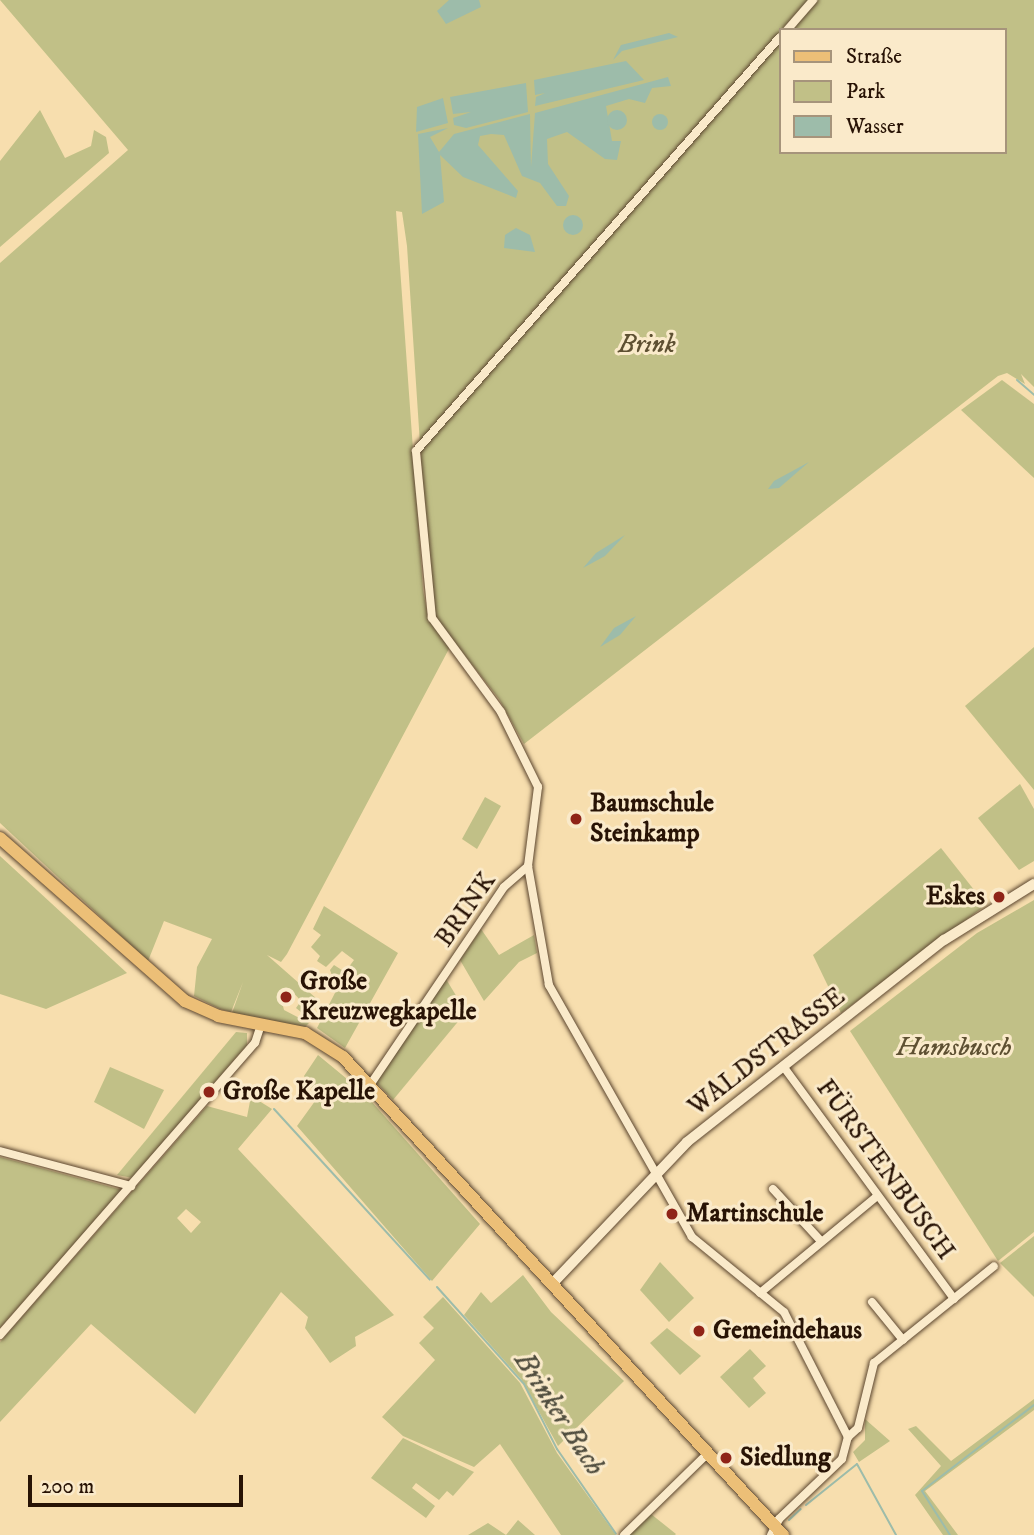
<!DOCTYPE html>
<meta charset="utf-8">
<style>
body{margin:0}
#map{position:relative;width:1034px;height:1535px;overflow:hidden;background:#f7deae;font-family:"IM FELL DW Pica",serif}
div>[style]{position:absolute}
.green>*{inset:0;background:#c1c087}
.water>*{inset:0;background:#9dbcaa}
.round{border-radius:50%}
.stream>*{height:2px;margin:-1px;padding:0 1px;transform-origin:1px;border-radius:1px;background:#9dbcaa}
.roads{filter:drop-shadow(0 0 2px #5c462f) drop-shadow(0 0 2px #5c462f)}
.minor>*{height:8px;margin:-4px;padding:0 4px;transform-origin:4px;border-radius:4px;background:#faeaca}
.tertiary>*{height:10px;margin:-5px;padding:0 5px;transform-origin:5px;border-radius:5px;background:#faeaca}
.primary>*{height:12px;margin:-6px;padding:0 6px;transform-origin:6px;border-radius:6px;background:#ecbf77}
.dots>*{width:19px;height:19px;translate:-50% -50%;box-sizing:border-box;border:4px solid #faeaca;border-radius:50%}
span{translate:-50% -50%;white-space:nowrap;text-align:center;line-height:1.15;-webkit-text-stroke:6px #faeaca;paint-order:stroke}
.park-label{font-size:26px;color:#5e5032;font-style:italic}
.poi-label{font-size:26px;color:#281305;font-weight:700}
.left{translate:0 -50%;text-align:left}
.right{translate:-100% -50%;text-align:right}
.street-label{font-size:26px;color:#281305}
.water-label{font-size:28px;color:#514e3f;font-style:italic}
.legend{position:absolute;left:779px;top:28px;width:228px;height:126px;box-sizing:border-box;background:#faeaca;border:2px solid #a6947b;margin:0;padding:9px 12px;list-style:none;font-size:21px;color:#281305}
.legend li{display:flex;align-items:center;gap:14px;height:35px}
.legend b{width:35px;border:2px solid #a6947b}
.scale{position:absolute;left:28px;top:1475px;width:215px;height:32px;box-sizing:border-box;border:4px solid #281305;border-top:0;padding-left:9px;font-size:21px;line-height:24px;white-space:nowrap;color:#281305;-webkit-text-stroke:5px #faeaca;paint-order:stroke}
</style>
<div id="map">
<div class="green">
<i style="clip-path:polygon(evenodd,0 0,1034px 0,1034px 387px,1021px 374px,1025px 384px,1007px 373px,998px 376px,524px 744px,499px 699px,431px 612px,407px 246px,402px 212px,396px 211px,423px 590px,428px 617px,451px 645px,287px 954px,281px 962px,267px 955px,317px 999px,307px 1017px,296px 1008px,301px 1001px,290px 989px,280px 994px,284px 1010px,309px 1023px,304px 1028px,232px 1013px,243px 982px,231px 1012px,220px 1009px,194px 996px,197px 967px,212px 939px,164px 921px,148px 961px,0 823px,0 263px,128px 150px,0 0,780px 30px,1004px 30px,1004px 152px,780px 152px,780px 30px)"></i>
<i style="clip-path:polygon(40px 110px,65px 158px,91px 146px,94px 130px,106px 137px,109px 153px,0 247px,0 161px)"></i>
<i style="clip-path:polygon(1002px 380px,1034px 404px,1034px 478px,961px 410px)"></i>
<i style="clip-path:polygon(1034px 647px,1034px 790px,965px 706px)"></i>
<i style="clip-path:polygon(1020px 784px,1034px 809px,1034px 861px,1019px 870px,978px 818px)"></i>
<i style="clip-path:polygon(485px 797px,501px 806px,477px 849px,462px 839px)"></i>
<i style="clip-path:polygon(941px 848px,986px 905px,841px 1013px,813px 955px)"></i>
<i style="clip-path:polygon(0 856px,127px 973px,46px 1009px,0 994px)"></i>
<i style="clip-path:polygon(1034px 900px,1034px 1232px,998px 1261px,850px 1031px,977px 933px)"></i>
<i style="clip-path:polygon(324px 906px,398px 953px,345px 1048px,317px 1028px,337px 989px,330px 970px,334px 965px,345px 972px,354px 960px,342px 951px,326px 967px,317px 961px,320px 956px,311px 947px,321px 935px,313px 929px)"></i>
<i style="clip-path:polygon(481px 929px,499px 955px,534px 935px,537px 953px,519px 962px,484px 1001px,460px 960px)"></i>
<i style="clip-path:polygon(446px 979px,466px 1012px,393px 1100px,376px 1082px)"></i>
<i style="clip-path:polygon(236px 1032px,247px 1033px,247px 1045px,133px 1178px,117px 1175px)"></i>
<i style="clip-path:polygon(318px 1055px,364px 1093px,480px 1224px,432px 1281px,297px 1126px,318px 1097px,304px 1076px)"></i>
<i style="clip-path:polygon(110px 1067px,164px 1090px,144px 1129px,94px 1102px)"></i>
<i style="clip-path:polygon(evenodd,251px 1096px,272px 1109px,238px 1149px,394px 1315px,355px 1337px,356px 1346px,330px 1363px,305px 1328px,308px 1317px,281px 1292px,195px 1414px,91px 1324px,0 1422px,0 1342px,207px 1106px,247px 1117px,251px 1096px,186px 1209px,201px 1222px,191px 1233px,177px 1218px,186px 1209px)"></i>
<i style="clip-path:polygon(0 1157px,122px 1190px,0 1328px)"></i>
<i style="clip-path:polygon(1034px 1236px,1034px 1297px,1000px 1263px)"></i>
<i style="clip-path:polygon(660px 1262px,694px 1298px,669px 1322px,640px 1290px)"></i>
<i style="clip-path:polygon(523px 1275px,551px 1312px,624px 1381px,558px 1446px,521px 1379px,464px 1315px,481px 1292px,491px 1303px)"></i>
<i style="clip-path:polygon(443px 1297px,520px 1383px,557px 1453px,616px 1535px,561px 1535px,500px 1444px,474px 1467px,403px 1436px,382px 1417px,435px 1360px,419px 1343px,434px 1328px,423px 1317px)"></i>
<i style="clip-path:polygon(667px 1328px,701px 1356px,680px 1375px,650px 1343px)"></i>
<i style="clip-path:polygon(750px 1349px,766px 1366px,753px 1378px,766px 1393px,749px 1408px,720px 1377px)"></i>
<i style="clip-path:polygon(1034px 1399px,1034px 1410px,925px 1491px,958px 1535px,943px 1535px,915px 1495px,941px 1466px,908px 1429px,916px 1426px,951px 1461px)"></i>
<i style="clip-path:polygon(865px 1419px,890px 1441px,859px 1462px,853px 1452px,865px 1440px)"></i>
<i style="clip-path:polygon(403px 1438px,474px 1472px,453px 1496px,447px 1491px,439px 1500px,416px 1483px,412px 1488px,435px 1506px,426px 1518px,371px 1478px)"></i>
<i style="clip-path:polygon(651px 1514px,676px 1534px,675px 1535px,628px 1535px)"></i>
<i style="clip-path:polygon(518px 1520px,535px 1535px,468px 1535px,488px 1523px,506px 1535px)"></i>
</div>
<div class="water">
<i style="clip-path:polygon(449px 0,479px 0,481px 7px,446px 24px,437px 11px)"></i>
<i style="clip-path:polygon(669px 33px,678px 37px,622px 51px,613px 60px,621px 45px)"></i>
<i style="clip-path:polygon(626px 61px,644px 80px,535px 106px,536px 97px,545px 93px,535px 95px,534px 80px)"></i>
<i style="clip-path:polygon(668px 77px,671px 86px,652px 88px,645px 103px,629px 99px,606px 106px,612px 141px,621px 141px,617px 160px,605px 159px,567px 132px,547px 139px,548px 164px,569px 196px,566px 206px,557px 206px,540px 183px,522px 176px,504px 135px,491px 134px,480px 136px,478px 145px,518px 191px,516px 198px,463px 177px,440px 155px,444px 202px,422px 214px,418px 134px,448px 128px,430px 137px,439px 152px,454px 134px,530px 114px,531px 167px,535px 113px)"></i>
<i style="clip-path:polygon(526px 83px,528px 112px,466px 128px,454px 125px,453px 118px,471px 112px,453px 114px,450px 97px)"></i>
<i style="clip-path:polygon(443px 98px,448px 123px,416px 132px,417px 107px)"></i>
<i class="round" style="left:607px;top:110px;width:20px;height:20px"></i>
<i class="round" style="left:652px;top:114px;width:16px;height:16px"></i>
<i class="round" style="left:563px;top:215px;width:20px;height:20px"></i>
<i style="clip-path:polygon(516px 228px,530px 235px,535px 252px,504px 248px,505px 235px)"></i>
<i style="clip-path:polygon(809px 462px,779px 488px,768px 489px,774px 481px)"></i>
<i style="clip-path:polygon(625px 535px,605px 556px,583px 568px,596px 553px)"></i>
<i style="clip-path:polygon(636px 616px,620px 635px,600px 647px,614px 628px)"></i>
</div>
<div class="stream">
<i style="left:1017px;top:380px;width:23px;rotate:41deg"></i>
<i style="left:274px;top:1109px;width:231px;rotate:47.6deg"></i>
<i style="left:437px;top:1287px;width:130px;rotate:48.1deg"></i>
<i style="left:524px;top:1384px;width:73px;rotate:63.1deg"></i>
<i style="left:557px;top:1449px;width:103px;rotate:55.2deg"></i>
<i style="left:806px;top:1505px;width:65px;rotate:-38.8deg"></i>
<i style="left:857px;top:1464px;width:81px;rotate:61.2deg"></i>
<i style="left:789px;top:1520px;width:16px;rotate:-43deg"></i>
<i style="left:950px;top:1535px;width:52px;rotate:-122.5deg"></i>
<i style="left:922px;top:1491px;width:141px;rotate:-37.5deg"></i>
</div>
<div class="roads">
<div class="minor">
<i style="left:787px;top:30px;width:40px;rotate:-49deg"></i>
<i style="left:783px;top:1066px;width:289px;rotate:53.7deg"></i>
<i style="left:370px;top:1085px;width:239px;rotate:-55.9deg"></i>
<i style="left:504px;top:887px;width:32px;rotate:-41deg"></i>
<i style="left:0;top:1151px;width:136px;rotate:15deg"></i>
<i style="left:773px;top:1189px;width:71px;rotate:47.3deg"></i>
<i style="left:760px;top:1293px;width:151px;rotate:-39.6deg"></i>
<i style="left:872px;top:1302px;width:49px;rotate:50.8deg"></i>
<i style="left:0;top:1335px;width:388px;rotate:-48.9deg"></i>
<i style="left:255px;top:1043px;width:19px;rotate:-72deg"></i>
<i style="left:848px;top:1437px;width:13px;rotate:-42deg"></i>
<i style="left:858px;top:1428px;width:67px;rotate:-76.2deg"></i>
<i style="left:874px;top:1363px;width:154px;rotate:-38.9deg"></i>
<i style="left:624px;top:1535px;width:117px;rotate:-44.3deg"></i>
<i style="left:771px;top:1535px;width:18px;rotate:-63deg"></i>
<i style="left:779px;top:1519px;width:87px;rotate:-43.6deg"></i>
<i style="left:842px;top:1459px;width:23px;rotate:-75deg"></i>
<i style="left:848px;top:1437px;width:140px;rotate:-117.1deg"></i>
<i style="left:784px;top:1312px;width:119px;rotate:-140.8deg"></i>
<i style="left:692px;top:1237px;width:290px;rotate:-119.6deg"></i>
<i style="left:549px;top:985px;width:121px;rotate:-100deg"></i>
<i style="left:528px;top:866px;width:80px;rotate:-82.8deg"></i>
<i style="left:538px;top:787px;width:84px;rotate:-116.3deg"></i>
<i style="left:501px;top:712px;width:117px;rotate:-126.3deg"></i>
<i style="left:432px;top:618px;width:168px;rotate:-95.5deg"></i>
<i style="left:416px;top:451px;width:551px;rotate:-48.68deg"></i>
</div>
<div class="tertiary">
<i style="left:552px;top:1284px;width:196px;rotate:-46.4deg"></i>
<i style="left:687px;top:1142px;width:327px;rotate:-38.2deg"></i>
<i style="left:944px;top:940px;width:106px;rotate:-31.9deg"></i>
</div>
<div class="primary">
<i style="left:0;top:838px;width:247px;rotate:41.4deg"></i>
<i style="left:185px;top:1001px;width:36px;rotate:24deg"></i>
<i style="left:218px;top:1016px;width:89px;rotate:11.1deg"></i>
<i style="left:305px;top:1033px;width:45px;rotate:32.3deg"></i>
<i style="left:343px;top:1057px;width:650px;rotate:47.37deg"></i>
</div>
</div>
<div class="dots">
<i style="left:576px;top:819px;background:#8f2418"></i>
<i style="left:999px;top:897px;background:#8f2418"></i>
<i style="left:286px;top:997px;background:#8f2418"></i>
<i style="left:209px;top:1092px;background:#8f2418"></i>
<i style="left:672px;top:1214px;background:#8f2418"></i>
<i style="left:699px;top:1331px;background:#8f2418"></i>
<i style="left:726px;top:1458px;background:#8f2418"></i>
</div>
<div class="park-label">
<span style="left:647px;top:345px">Brink</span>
<span style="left:954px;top:1048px">Hamsbusch</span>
</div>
<div class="poi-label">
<span class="left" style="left:590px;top:819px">Baumschule<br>Steinkamp</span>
<span class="right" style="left:985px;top:897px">Eskes</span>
<span class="left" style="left:300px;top:997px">Große<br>Kreuzwegkapelle</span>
<span class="left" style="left:223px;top:1092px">Große Kapelle</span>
<span class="left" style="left:686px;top:1214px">Martinschule</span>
<span class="left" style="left:713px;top:1331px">Gemeindehaus</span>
<span class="left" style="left:740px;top:1458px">Siedlung</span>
</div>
<div class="street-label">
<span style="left:466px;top:910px;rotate:-55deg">BRINK</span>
<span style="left:767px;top:1052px;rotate:-38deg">WALDSTRASSE</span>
<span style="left:885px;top:1170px;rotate:54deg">FÜRSTENBUSCH</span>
</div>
<div class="water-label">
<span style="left:559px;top:1414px;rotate:57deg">Brinker Bach</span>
</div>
<ul class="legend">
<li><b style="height:9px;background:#ecbf77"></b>Straße</li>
<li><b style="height:19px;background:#c1c087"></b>Park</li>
<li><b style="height:19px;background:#9dbcaa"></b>Wasser</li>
</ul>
<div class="scale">200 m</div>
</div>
